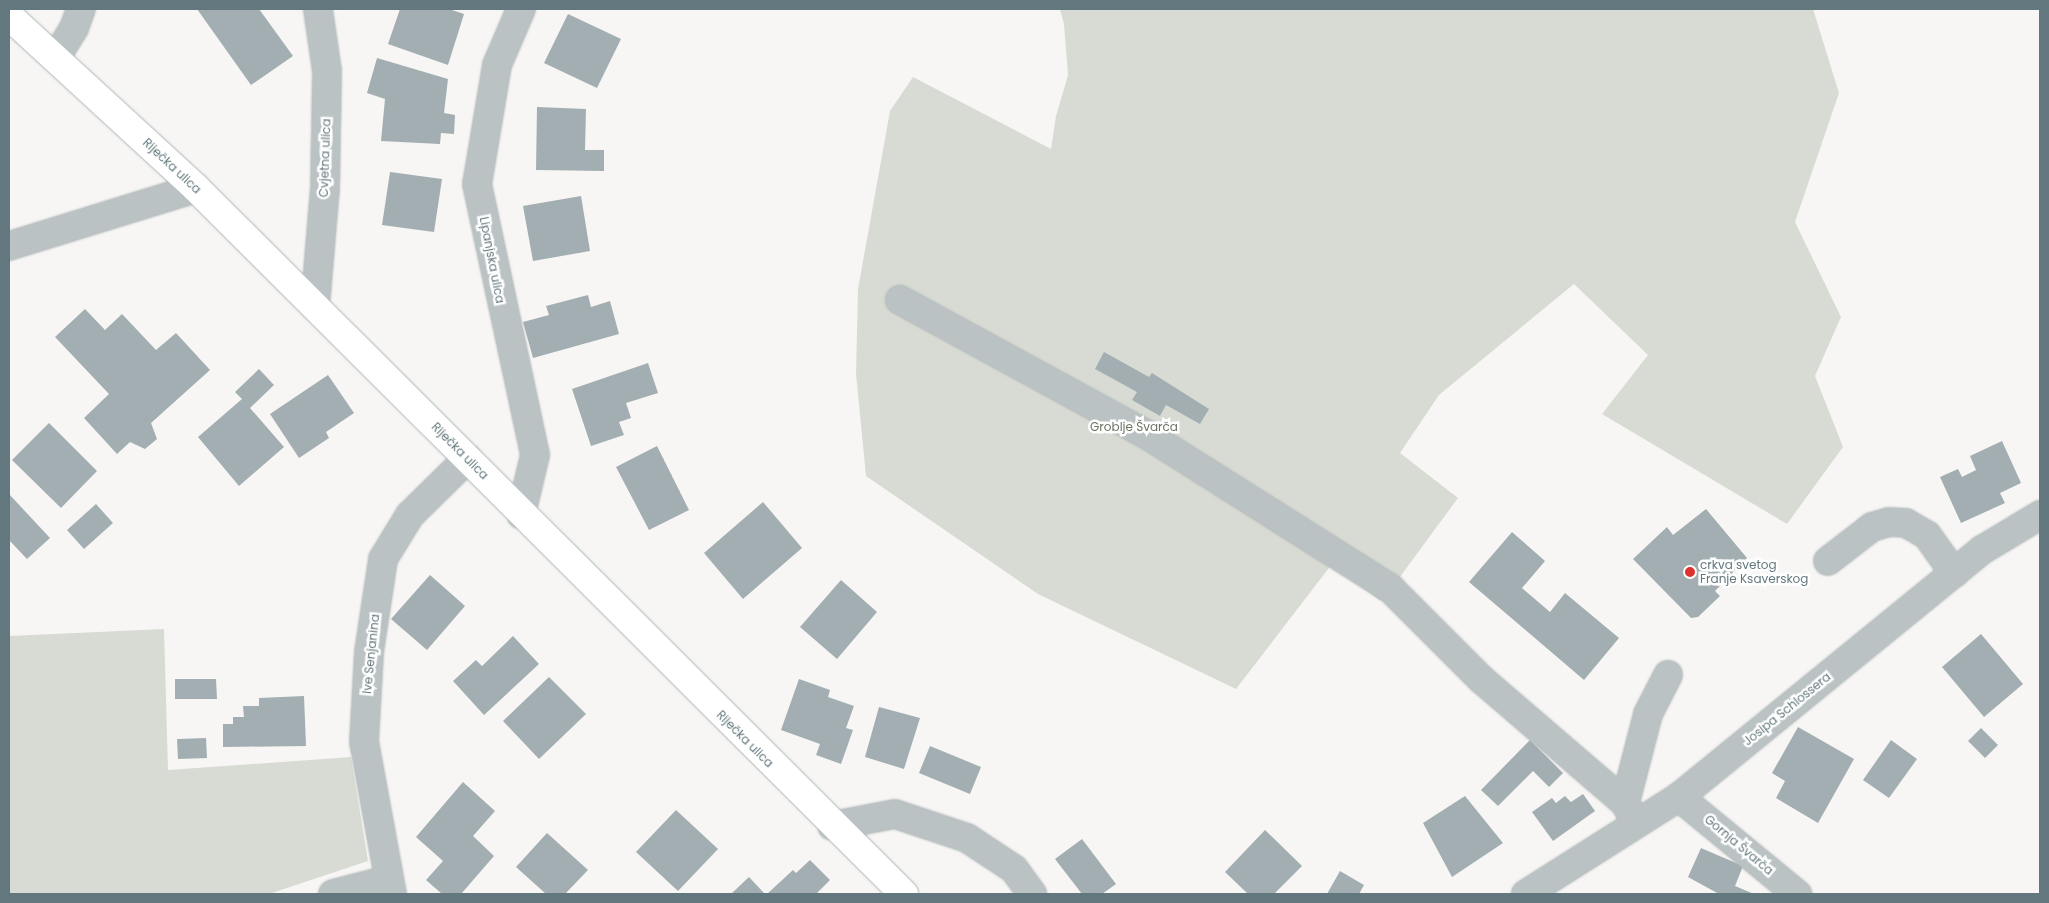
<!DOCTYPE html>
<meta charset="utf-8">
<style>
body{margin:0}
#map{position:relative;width:2049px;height:903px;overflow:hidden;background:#f7f6f4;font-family:Poppins,sans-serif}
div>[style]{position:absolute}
.green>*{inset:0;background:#d8dbd3}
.building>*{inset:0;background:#a2aeb1}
.roads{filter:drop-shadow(0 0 1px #afb6b8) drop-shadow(0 0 1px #afb6b8)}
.minor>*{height:28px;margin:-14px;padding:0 14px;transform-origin:14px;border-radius:14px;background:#bbc2c4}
.major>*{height:28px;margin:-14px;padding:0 14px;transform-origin:14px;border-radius:14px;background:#fff}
.dots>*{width:14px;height:14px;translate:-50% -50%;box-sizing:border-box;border:2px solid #fff;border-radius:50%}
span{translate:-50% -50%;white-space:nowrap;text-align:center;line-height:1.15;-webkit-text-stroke:5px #fff;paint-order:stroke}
.street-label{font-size:12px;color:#63787e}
.park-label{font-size:12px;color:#697661}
.poi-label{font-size:12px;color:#63787e}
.left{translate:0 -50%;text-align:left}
.frame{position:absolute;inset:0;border:10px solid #63787e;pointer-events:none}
</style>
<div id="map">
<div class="green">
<i style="clip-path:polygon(1060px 9px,1813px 9px,1839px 93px,1795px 222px,1841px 317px,1815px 376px,1843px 447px,1787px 524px,1602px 414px,1648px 355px,1574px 284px,1439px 395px,1400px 453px,1458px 498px,1391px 589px,1380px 601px,1332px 564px,1236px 689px,1038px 594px,866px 476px,856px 374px,858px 289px,890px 111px,913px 77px,1051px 149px,1056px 116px,1068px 75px,1064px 24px)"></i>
<i style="clip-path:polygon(164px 629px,168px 770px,351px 757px,368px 861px,269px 894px,9px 894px,9px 636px)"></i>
</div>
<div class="building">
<i style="clip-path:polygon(197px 9px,259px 9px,293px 56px,251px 85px)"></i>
<i style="clip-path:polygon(400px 9px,449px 9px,464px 14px,448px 65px,388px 44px)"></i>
<i style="clip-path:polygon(568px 14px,621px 39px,597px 88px,544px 63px)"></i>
<i style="clip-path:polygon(377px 58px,448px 79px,444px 113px,455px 115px,454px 134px,441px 133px,440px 144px,381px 141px,385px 99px,367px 93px)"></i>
<i style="clip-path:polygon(537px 107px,586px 109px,585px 150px,604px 150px,604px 171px,536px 170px)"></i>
<i style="clip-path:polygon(390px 172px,442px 179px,434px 232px,382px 225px)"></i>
<i style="clip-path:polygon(581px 196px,590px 251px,533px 261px,523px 206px)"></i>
<i style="clip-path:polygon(588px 295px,591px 307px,610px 301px,619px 334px,533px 358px,523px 322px,549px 315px,546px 306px)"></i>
<i style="clip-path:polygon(85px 309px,105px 330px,122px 314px,156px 350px,176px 333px,210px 370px,151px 423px,157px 439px,145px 449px,130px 442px,117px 454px,84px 418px,109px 394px,55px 337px)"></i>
<i style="clip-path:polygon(1104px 352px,1149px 377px,1152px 373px,1209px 409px,1200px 424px,1166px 405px,1160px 416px,1132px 400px,1137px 392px,1095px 369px)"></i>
<i style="clip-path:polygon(648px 363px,658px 393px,626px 403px,631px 418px,619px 422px,624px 435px,591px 446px,572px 389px)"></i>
<i style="clip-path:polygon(259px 369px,274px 385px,250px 408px,284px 447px,239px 486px,198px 437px,242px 399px,235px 392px)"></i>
<i style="clip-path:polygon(328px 375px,354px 413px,326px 432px,329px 438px,299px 458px,270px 414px)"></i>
<i style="clip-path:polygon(49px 423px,97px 471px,61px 508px,12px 460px)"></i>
<i style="clip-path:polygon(2002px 441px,2021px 483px,2000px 493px,2005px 503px,1961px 523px,1940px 477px,1958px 469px,1962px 477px,1976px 470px,1970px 456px)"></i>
<i style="clip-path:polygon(657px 446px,689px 510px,649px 530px,616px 467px)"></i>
<i style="clip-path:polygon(9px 494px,50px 538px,27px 559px,9px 540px)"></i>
<i style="clip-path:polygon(763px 502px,802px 548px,743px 599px,704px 553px)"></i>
<i style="clip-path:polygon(96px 504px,113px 523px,84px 549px,67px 530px)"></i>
<i style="clip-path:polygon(1706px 509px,1747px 558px,1715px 591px,1720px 596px,1698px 617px,1691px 618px,1633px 559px,1667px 527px,1673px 535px)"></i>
<i style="clip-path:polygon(1512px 532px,1545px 561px,1522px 588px,1550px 612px,1565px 593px,1619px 638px,1584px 680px,1469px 582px)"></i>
<i style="clip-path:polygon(430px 575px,465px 606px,427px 650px,391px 619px)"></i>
<i style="clip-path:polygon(841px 580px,877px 612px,837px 659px,800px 627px)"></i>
<i style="clip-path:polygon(1981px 634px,2023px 684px,1984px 717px,1942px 667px)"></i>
<i style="clip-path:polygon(513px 636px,539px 664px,484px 715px,453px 681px,476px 660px,482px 666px)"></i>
<i style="clip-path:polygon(549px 677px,586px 714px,539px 759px,503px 721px)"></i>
<i style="clip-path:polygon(175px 679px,216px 679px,217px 699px,175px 699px)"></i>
<i style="clip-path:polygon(799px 679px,830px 690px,828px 697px,854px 706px,846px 728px,853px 730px,841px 764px,816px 755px,820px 744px,781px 730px)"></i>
<i style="clip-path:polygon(304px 696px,306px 746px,223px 747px,223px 724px,233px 724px,233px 717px,244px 717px,243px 706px,259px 706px,259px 698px)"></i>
<i style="clip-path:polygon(879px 707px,920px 718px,904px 769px,865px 757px)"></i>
<i style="clip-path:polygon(1798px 727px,1854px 759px,1818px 823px,1776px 798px,1785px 781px,1772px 773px)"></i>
<i style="clip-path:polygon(1981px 728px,1998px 745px,1985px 758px,1968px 741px)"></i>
<i style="clip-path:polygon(206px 738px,207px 758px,178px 759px,177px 739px)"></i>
<i style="clip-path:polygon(1530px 740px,1563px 773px,1549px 787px,1533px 771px,1498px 806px,1481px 790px)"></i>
<i style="clip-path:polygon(1891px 740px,1917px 759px,1889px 798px,1863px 780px)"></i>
<i style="clip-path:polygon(930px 746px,981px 767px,970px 794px,919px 773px)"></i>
<i style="clip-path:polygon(463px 782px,495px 811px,473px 836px,494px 856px,461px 894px,442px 894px,426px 880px,443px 861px,416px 837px)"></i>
<i style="clip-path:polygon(1583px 794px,1595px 811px,1553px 841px,1532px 812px,1552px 798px,1556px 803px,1565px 796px,1571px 802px)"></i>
<i style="clip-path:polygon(1465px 796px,1503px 843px,1452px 877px,1423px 823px)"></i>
<i style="clip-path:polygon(676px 810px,718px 849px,678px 891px,636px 852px)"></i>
<i style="clip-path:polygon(1265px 830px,1302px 866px,1274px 894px,1248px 894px,1225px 872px)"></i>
<i style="clip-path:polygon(547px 833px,588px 870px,565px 894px,546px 894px,516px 867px)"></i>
<i style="clip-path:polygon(1082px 839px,1116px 884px,1102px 894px,1082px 894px,1055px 859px)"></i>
<i style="clip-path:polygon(1701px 848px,1743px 866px,1735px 886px,1754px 894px,1719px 894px,1688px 877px)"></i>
<i style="clip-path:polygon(810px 860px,830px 880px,816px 894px,767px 894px,793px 870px,796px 873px)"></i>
<i style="clip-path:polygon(1340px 871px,1364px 885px,1359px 894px,1327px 894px)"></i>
<i style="clip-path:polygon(749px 877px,765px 894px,731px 894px)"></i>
</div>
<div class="roads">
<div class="minor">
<i style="left:521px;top:9px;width:61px;rotate:113.2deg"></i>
<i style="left:497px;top:65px;width:121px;rotate:99.5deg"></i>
<i style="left:477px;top:184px;width:277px;rotate:77.9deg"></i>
<i style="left:535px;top:455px;width:61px;rotate:103.3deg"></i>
<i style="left:56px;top:57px;width:34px;rotate:-58deg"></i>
<i style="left:74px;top:28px;width:20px;rotate:-70deg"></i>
<i style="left:9px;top:246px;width:196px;rotate:-17.2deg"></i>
<i style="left:900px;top:300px;width:280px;rotate:28.6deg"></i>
<i style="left:1146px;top:434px;width:290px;rotate:32.3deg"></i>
<i style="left:1391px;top:589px;width:127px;rotate:45deg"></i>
<i style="left:1481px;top:679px;width:190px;rotate:40.7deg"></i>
<i style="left:1625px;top:803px;width:23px;rotate:61deg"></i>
<i style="left:315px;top:307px;width:119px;rotate:-85.2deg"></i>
<i style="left:325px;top:188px;width:117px;rotate:-89deg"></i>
<i style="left:327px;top:71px;width:63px;rotate:-98.3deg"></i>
<i style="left:1828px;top:561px;width:56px;rotate:-37.7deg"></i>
<i style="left:1872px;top:527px;width:18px;rotate:-16deg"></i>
<i style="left:1889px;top:522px;width:17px;rotate:3deg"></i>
<i style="left:1906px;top:523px;width:24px;rotate:30deg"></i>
<i style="left:1927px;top:535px;width:47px;rotate:54.6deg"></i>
<i style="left:1679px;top:797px;width:153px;rotate:39.4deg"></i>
<i style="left:1625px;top:803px;width:92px;rotate:-75.5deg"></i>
<i style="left:1648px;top:714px;width:44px;rotate:-62.9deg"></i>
<i style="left:832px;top:826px;width:64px;rotate:-10.8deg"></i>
<i style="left:895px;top:814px;width:76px;rotate:18.4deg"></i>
<i style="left:967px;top:838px;width:56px;rotate:33.4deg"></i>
<i style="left:1014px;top:869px;width:31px;rotate:54deg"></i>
<i style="left:333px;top:894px;width:57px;rotate:-14.3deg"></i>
<i style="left:392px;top:894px;width:155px;rotate:-100.4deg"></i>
<i style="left:364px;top:742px;width:90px;rotate:-86.8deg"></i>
<i style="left:369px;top:652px;width:94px;rotate:-81.4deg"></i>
<i style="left:383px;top:559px;width:52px;rotate:-58.5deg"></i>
<i style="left:410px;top:515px;width:81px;rotate:-44.5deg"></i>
<i style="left:1526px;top:894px;width:181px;rotate:-32.4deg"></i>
<i style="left:1679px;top:797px;width:391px;rotate:-39.2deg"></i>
<i style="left:1982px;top:550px;width:68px;rotate:-31.1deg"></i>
</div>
<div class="major">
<i style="left:9px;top:16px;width:254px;rotate:42.6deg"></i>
<i style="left:196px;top:188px;width:1000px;rotate:44.92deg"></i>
</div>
</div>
<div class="dots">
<i style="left:1690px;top:572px;background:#dd312d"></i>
</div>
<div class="street-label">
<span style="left:325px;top:158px;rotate:-88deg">Cvjetna ulica</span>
<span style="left:172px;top:166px;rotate:43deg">Riječka ulica</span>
<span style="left:492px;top:260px;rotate:79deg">Lipanjska ulica</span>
<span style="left:460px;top:451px;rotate:45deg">Riječka ulica</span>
<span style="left:371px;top:654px;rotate:-84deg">Ive Senjanina</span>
<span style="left:1787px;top:709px;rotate:-39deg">Josipa Schlossera</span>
<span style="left:745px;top:739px;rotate:45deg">Riječka ulica</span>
<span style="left:1739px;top:845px;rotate:40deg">Gornja Švarča</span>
</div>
<div class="park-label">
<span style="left:1134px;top:427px">Groblje Švarča</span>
</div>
<div class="poi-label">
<span class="left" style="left:1700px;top:572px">crkva svetog<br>Franje Ksaverskog</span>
</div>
<div class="frame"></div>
</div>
